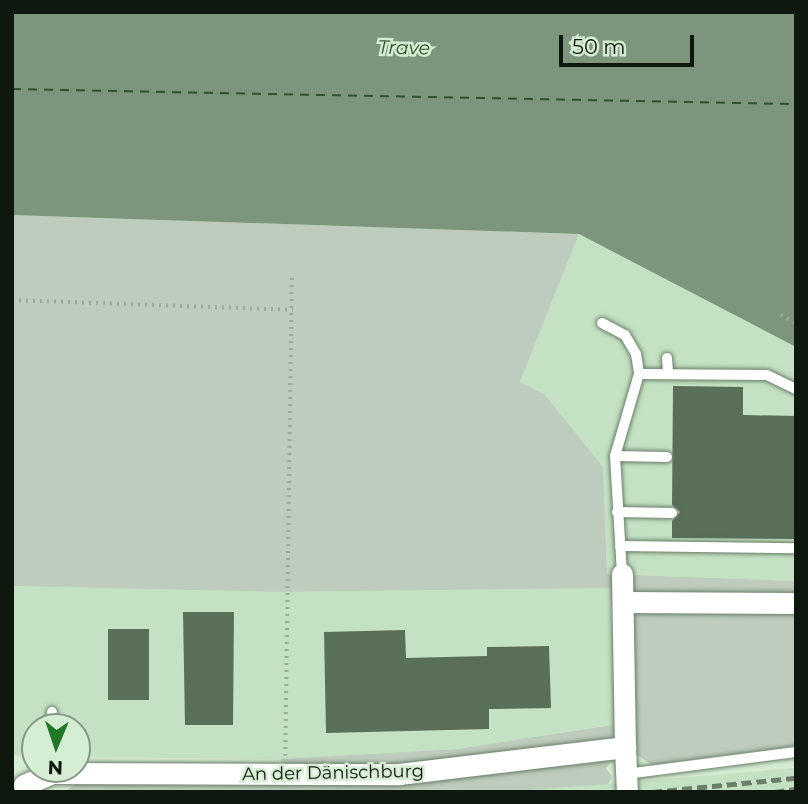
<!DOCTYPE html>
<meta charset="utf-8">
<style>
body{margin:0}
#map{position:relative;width:808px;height:804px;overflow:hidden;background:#d5edd3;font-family:Montserrat,sans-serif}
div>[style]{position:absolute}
.built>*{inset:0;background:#c4e2c3}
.green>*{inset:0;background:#bdccbc}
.water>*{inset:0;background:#7e957d}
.ferry>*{height:2px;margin-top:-1px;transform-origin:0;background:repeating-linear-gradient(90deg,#2d512c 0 9px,transparent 0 16px)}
.building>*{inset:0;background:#596f58}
.path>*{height:3.5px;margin-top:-1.75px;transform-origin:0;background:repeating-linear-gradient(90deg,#99ac97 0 2px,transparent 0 7px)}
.roads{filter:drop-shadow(0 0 2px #697f68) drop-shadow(0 0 2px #697f68)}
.lane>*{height:10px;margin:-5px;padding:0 5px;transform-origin:5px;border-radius:5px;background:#fff}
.street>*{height:21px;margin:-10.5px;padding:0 10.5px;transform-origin:10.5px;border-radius:10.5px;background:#fff}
.rail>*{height:5px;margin-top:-2.5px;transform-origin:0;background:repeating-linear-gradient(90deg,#6d7e6c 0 10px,transparent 0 15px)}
span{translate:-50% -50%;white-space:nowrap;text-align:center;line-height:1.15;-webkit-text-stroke:5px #d5edd3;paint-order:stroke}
.street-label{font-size:18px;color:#0f180f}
.water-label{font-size:19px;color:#2d512c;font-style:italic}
.frame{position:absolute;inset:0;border:14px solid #0f180f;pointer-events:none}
.north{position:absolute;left:21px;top:713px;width:70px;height:70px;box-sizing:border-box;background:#d5edd3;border:2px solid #869885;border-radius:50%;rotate:182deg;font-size:19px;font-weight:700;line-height:28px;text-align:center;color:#0f180f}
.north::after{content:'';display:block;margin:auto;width:24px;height:32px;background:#1f7825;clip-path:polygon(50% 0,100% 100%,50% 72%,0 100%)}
.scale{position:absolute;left:559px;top:35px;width:135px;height:32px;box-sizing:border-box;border:4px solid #0f180f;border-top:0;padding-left:9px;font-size:21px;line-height:24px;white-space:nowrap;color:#0f180f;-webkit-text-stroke:5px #d5edd3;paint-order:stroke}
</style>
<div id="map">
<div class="built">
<i style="clip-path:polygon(579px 234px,796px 347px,796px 581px,607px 574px,603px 467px,520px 382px)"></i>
<i style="clip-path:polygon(12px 586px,280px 592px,610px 588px,616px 724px,457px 749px,281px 759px,77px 757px,77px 727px,35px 727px,35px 756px,12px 755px)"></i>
<i style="clip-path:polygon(796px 768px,796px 792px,358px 792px,519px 791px)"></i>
</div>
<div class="green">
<i style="clip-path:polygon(12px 215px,579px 234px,520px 382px,544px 394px,603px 467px,607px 574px,796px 581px,796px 746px,652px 765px,625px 747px,606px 768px,612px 777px,608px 784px,519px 791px,65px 792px,78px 782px,281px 781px,281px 759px,457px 749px,625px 723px,624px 602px,611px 607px,610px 588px,280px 592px,12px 586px)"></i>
</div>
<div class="water">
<i style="clip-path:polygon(12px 12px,796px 12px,796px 347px,579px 234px,12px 215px)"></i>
</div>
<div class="ferry">
<i style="left:12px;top:89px;width:784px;rotate:1.1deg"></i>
</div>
<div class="building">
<i style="clip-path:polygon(673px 386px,743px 387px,743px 415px,796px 416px,796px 539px,672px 538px,672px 521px,680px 512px,672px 505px)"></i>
<i style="clip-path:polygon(183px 612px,234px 612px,233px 725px,185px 725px)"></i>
<i style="clip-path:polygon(108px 629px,149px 629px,149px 700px,108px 700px)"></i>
<i style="clip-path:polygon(405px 630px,406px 658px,487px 656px,487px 647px,549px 646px,551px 708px,489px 709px,489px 729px,326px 733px,324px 632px)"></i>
</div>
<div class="path">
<i style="left:12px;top:300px;width:281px;rotate:2deg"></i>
<i style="left:781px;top:315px;width:17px;rotate:28deg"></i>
<i style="left:285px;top:756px;width:478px;rotate:-89.2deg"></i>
</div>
<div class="roads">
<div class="lane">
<i style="left:602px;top:323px;width:26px;rotate:28deg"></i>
<i style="left:625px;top:335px;width:22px;rotate:60deg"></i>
<i style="left:636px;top:354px;width:20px;rotate:81deg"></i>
<i style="left:667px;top:358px;width:16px;rotate:86deg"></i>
<i style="left:615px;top:456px;width:52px;rotate:1.1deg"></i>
<i style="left:617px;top:512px;width:55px;rotate:1deg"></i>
<i style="left:620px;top:546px;width:176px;rotate:0.7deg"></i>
<i style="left:622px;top:574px;width:118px;rotate:-93.4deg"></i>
<i style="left:615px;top:456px;width:85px;rotate:-73.7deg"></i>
<i style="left:639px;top:374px;width:128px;rotate:0.4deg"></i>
<i style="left:767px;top:375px;width:32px;rotate:26deg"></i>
<i style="left:52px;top:712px;width:15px;rotate:90deg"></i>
<i style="left:626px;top:774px;width:171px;rotate:-7.4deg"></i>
</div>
<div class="street">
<i style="left:624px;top:602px;width:172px;rotate:0.3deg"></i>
<i style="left:625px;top:747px;width:45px;rotate:87.5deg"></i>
<i style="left:24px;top:785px;width:30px;rotate:-23deg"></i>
<i style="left:52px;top:773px;width:347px;rotate:0.2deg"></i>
<i style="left:399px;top:774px;width:228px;rotate:-6.8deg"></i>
<i style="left:625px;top:747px;width:173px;rotate:-91deg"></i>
</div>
</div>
<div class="rail">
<i style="left:652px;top:792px;width:145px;rotate:-5.6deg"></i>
<i style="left:774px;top:792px;width:22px;rotate:-8deg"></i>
</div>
<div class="street-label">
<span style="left:333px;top:773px;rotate:-1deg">An der Dänischburg</span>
</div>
<div class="water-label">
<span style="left:404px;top:48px;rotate:1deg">Trave</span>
</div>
<div class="frame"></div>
<div class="north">N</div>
<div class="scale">50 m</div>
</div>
